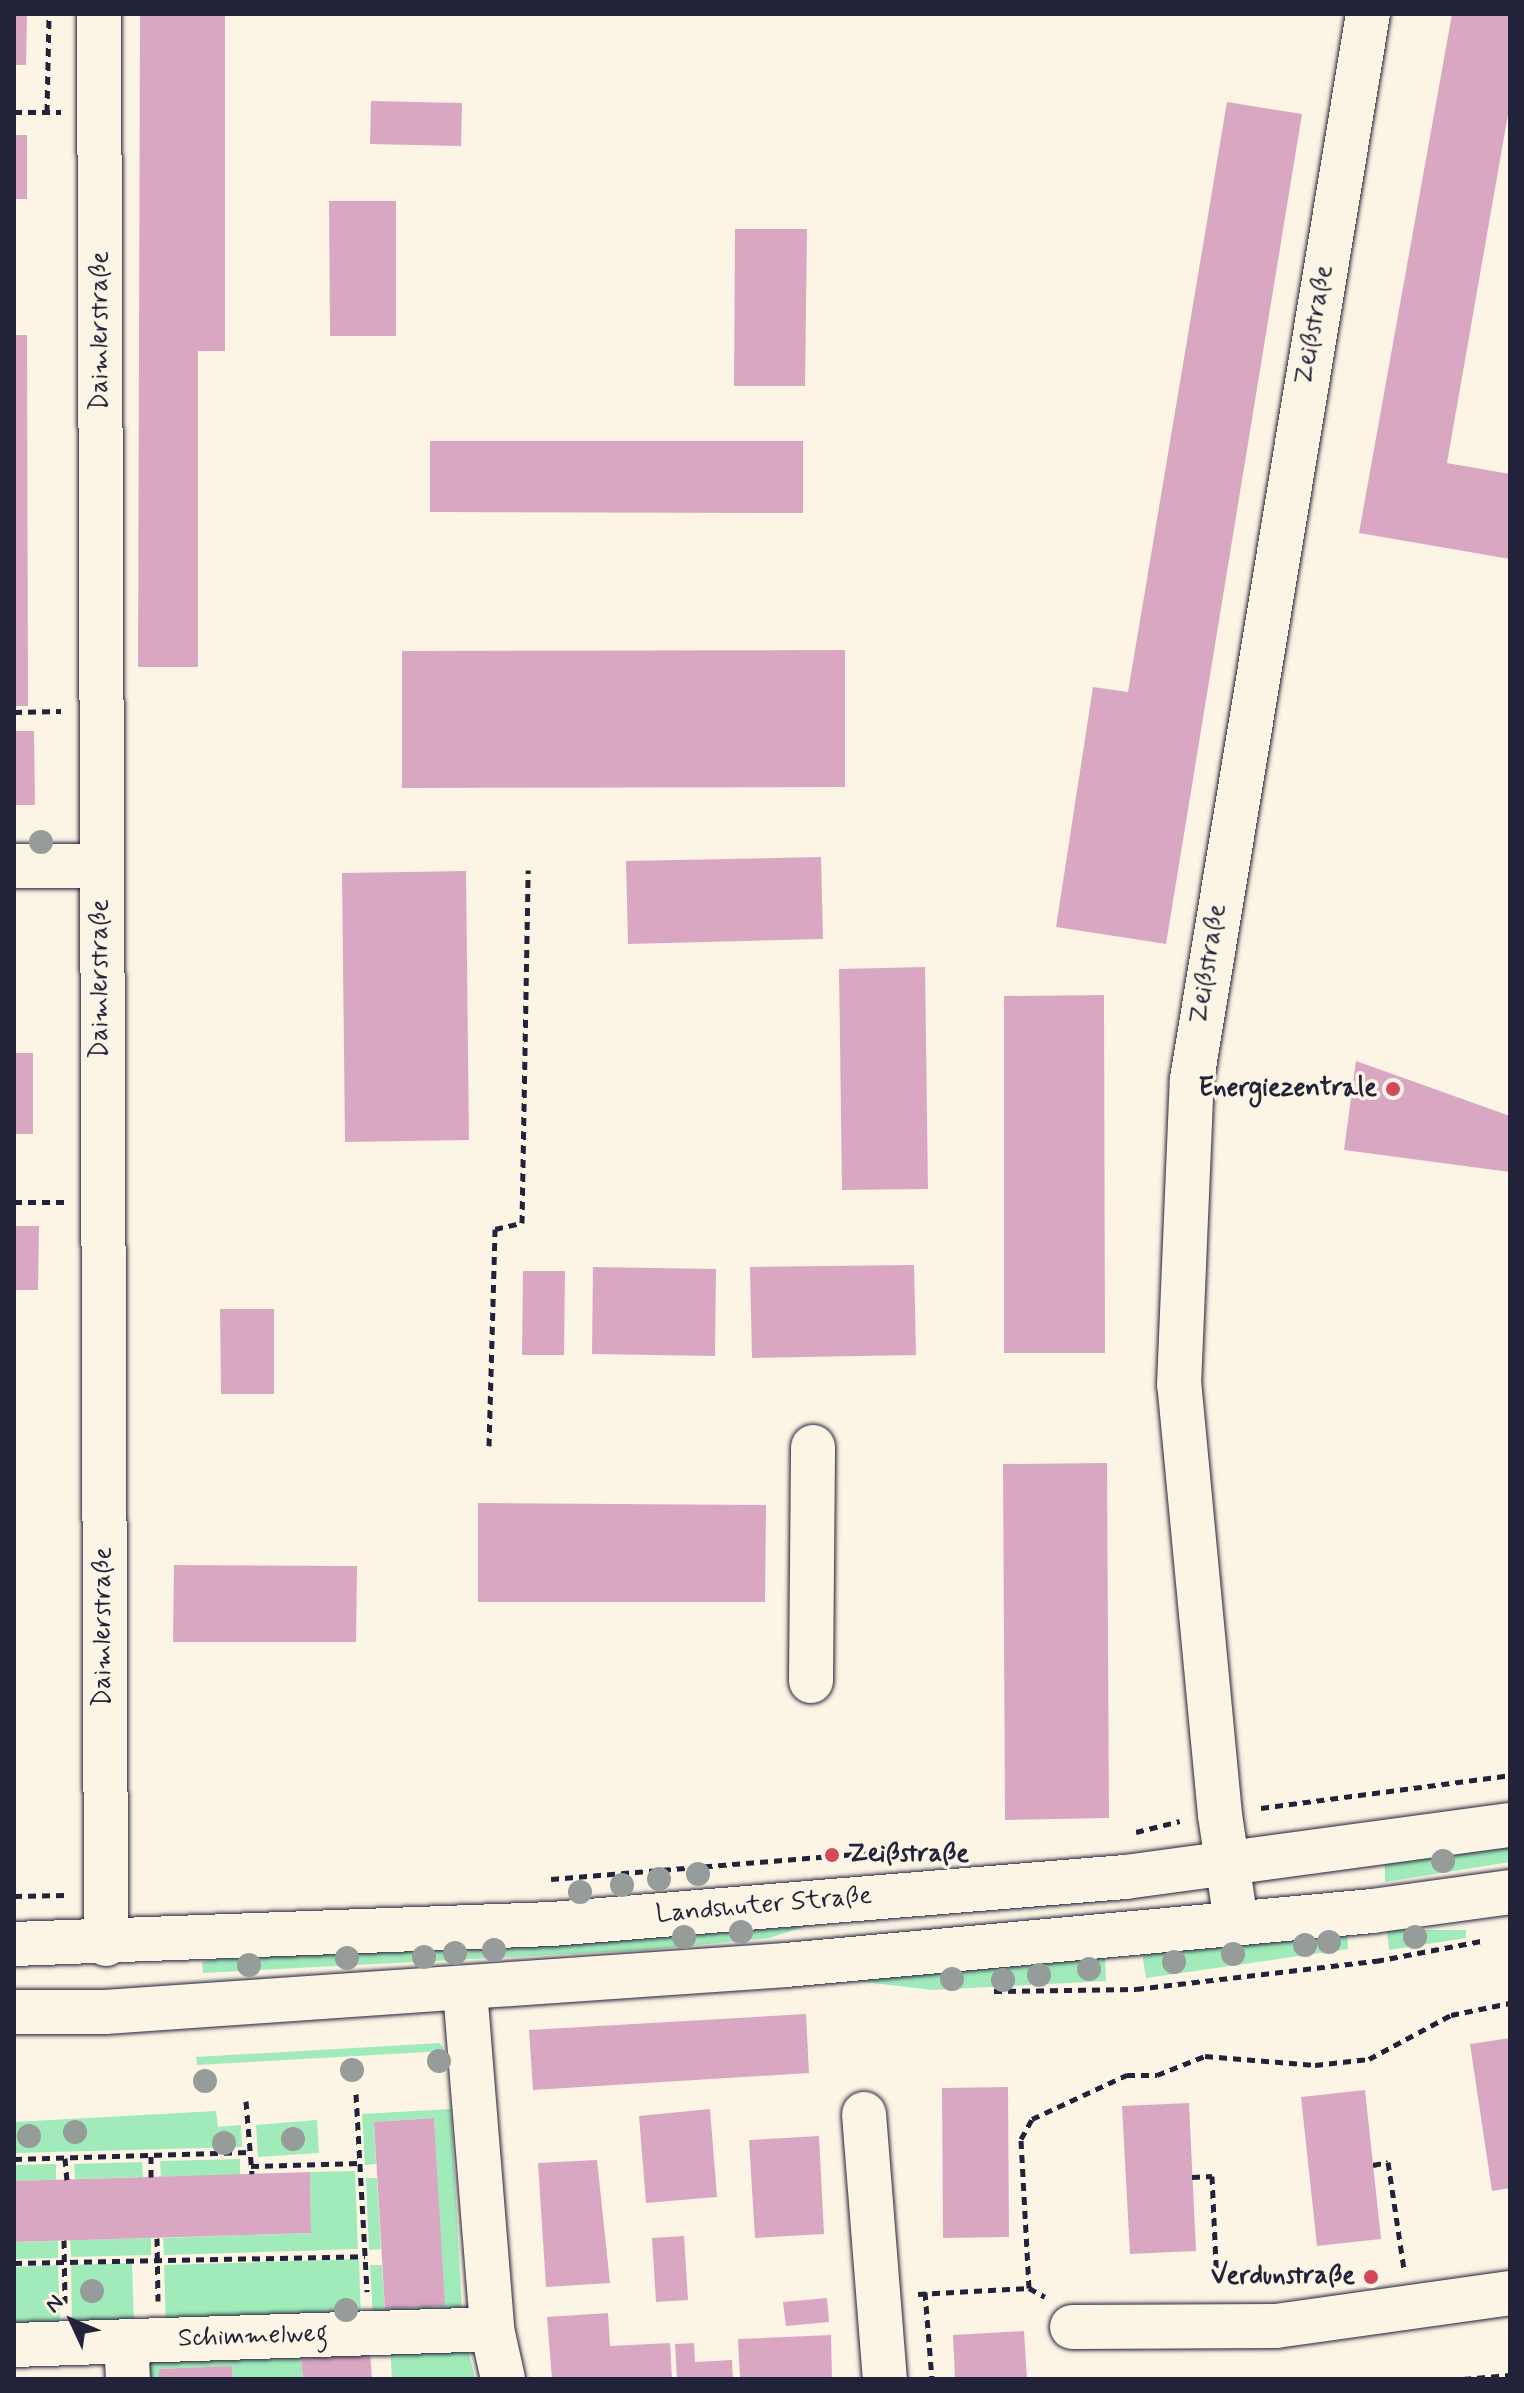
<!DOCTYPE html>
<meta charset="utf-8">
<style>
body{margin:0}
#map{position:relative;width:1524px;height:2393px;overflow:hidden;background:#fcf5e5;font-family:Mynerve,sans-serif}
div>[style]{position:absolute}
.green>*{inset:0;background:#a1ebba}
.building>*{inset:0;background:#daa7c3}
.path>*{height:5px;margin-top:-2.5px;transform-origin:0;background:repeating-linear-gradient(90deg,#22223b 0 8px,transparent 0 14px)}
.roads{filter:drop-shadow(0 0 2px #22223b) drop-shadow(0 0 2px #22223b)}
.minor>*{height:44px;margin:-22px;padding:0 22px;transform-origin:22px;border-radius:22px;background:#fcf5e5}
.major>*{height:44px;margin:-22px;padding:0 22px;transform-origin:22px;border-radius:22px;background:#fcf5e5}
.trees>*{width:24px;height:24px;margin:-12px;border-radius:50%;background:#969c99}
.dots>*{width:22px;height:22px;translate:-50% -50%;box-sizing:border-box;border:4px solid #fcf5e5;border-radius:50%}
span{translate:-50% -50%;white-space:nowrap;text-align:center;line-height:1.15;-webkit-text-stroke:7px #fcf5e5;paint-order:stroke}
.street-label{font-size:26px;color:#22223b}
.poi-label{font-size:26px;color:#22223b;font-weight:700}
.right{translate:-100% -50%;text-align:right}
.left{translate:0 -50%;text-align:left}
.frame{position:absolute;inset:0;border:16px solid #22223b;pointer-events:none}
.north{position:absolute;left:32px;top:2281px;width:80px;height:80px;-webkit-text-stroke:6px #fcf5e5;paint-order:stroke;rotate:314deg;font-size:22px;font-weight:700;line-height:32px;text-align:center;color:#22223b}
.north::after{content:'';display:block;margin:auto;width:28px;height:36px;background:#22223b;clip-path:polygon(50% 0,100% 100%,50% 72%,0 100%)}
</style>
<div id="map">
<div class="green">
<i style="clip-path:polygon(1510px 1840px,1510px 1862px,1385px 1882px,1385px 1857px)"></i>
<i style="clip-path:polygon(1099px 1892px,1100px 1902px,809px 1925px,769px 1938px,646px 1950px,203px 1973px,202px 1962px,241px 1956px)"></i>
<i style="clip-path:polygon(1387px 1930px,1466px 1930px,1466px 1938px,1389px 1950px)"></i>
<i style="clip-path:polygon(1347px 1931px,1348px 1949px,1146px 1978px,1142px 1953px)"></i>
<i style="clip-path:polygon(1105px 1956px,1106px 1981px,932px 1990px,831px 1978px)"></i>
<i style="clip-path:polygon(440px 2043px,445px 2051px,197px 2065px,196px 2057px)"></i>
<i style="clip-path:polygon(451px 2109px,462px 2311px,373px 2317px,370px 2265px,382px 2265px,385px 2309px,444px 2306px,434px 2118px,374px 2122px,376px 2164px,365px 2165px,362px 2114px)"></i>
<i style="clip-path:polygon(216px 2111px,218px 2127px,241px 2125px,242px 2147px,14px 2153px,14px 2122px)"></i>
<i style="clip-path:polygon(317px 2120px,319px 2153px,258px 2157px,256px 2125px)"></i>
<i style="clip-path:polygon(240px 2159px,240px 2175px,161px 2177px,160px 2161px)"></i>
<i style="clip-path:polygon(142px 2162px,143px 2177px,75px 2179px,74px 2164px)"></i>
<i style="clip-path:polygon(56px 2164px,56px 2180px,14px 2181px,14px 2165px)"></i>
<i style="clip-path:polygon(355px 2171px,358px 2249px,164px 2255px,163px 2238px,311px 2233px,310px 2172px)"></i>
<i style="clip-path:polygon(366px 2178px,377px 2178px,381px 2249px,369px 2250px)"></i>
<i style="clip-path:polygon(151px 2238px,151px 2255px,71px 2257px,70px 2240px)"></i>
<i style="clip-path:polygon(58px 2241px,58px 2258px,14px 2259px,14px 2242px)"></i>
<i style="clip-path:polygon(359px 2259px,361px 2320px,166px 2327px,164px 2265px)"></i>
<i style="clip-path:polygon(132px 2263px,134px 2322px,72px 2324px,71px 2265px)"></i>
<i style="clip-path:polygon(58px 2265px,60px 2325px,14px 2327px,14px 2267px)"></i>
<i style="clip-path:polygon(466px 2340px,475px 2379px,392px 2379px,390px 2344px)"></i>
<i style="clip-path:polygon(300px 2348px,303px 2379px,233px 2379px,232px 2366px,159px 2369px,159px 2379px,139px 2379px,139px 2355px)"></i>
</div>
<div class="building">
<i style="clip-path:polygon(14px 14px,27px 14px,26px 65px,14px 65px)"></i>
<i style="clip-path:polygon(140px 14px,225px 14px,225px 351px,198px 351px,198px 667px,138px 667px)"></i>
<i style="clip-path:polygon(1452px 14px,1510px 14px,1510px 103px,1447px 463px,1510px 474px,1510px 559px,1359px 533px)"></i>
<i style="clip-path:polygon(371px 101px,462px 103px,461px 146px,370px 144px)"></i>
<i style="clip-path:polygon(1227px 102px,1302px 114px,1166px 944px,1056px 927px,1093px 687px,1128px 692px)"></i>
<i style="clip-path:polygon(14px 135px,27px 135px,27px 199px,14px 199px)"></i>
<i style="clip-path:polygon(329px 201px,396px 201px,396px 336px,330px 336px)"></i>
<i style="clip-path:polygon(735px 229px,807px 229px,805px 386px,734px 386px)"></i>
<i style="clip-path:polygon(14px 335px,27px 335px,28px 706px,14px 706px)"></i>
<i style="clip-path:polygon(430px 441px,803px 441px,803px 513px,430px 512px)"></i>
<i style="clip-path:polygon(845px 650px,845px 787px,402px 788px,402px 651px)"></i>
<i style="clip-path:polygon(14px 731px,34px 731px,35px 805px,14px 805px)"></i>
<i style="clip-path:polygon(821px 857px,823px 939px,628px 944px,626px 861px)"></i>
<i style="clip-path:polygon(466px 871px,469px 1140px,345px 1142px,342px 873px)"></i>
<i style="clip-path:polygon(925px 967px,928px 1189px,842px 1190px,839px 969px)"></i>
<i style="clip-path:polygon(1104px 995px,1105px 1353px,1004px 1353px,1004px 996px)"></i>
<i style="clip-path:polygon(14px 1053px,33px 1053px,33px 1134px,14px 1134px)"></i>
<i style="clip-path:polygon(1356px 1061px,1510px 1116px,1510px 1172px,1344px 1150px)"></i>
<i style="clip-path:polygon(14px 1226px,39px 1226px,38px 1290px,14px 1290px)"></i>
<i style="clip-path:polygon(914px 1265px,916px 1355px,752px 1358px,750px 1267px)"></i>
<i style="clip-path:polygon(593px 1267px,716px 1269px,715px 1356px,592px 1354px)"></i>
<i style="clip-path:polygon(523px 1271px,565px 1271px,564px 1355px,522px 1355px)"></i>
<i style="clip-path:polygon(220px 1309px,274px 1309px,274px 1394px,221px 1394px)"></i>
<i style="clip-path:polygon(1107px 1463px,1109px 1818px,1005px 1820px,1003px 1464px)"></i>
<i style="clip-path:polygon(478px 1503px,766px 1505px,765px 1602px,478px 1602px)"></i>
<i style="clip-path:polygon(174px 1565px,357px 1566px,356px 1642px,173px 1642px)"></i>
<i style="clip-path:polygon(806px 2014px,809px 2073px,533px 2090px,529px 2030px)"></i>
<i style="clip-path:polygon(1510px 2038px,1510px 2188px,1492px 2191px,1470px 2044px)"></i>
<i style="clip-path:polygon(1008px 2087px,1009px 2237px,943px 2238px,942px 2088px)"></i>
<i style="clip-path:polygon(1365px 2090px,1381px 2239px,1317px 2246px,1301px 2097px)"></i>
<i style="clip-path:polygon(1189px 2103px,1196px 2251px,1130px 2254px,1122px 2106px)"></i>
<i style="clip-path:polygon(710px 2109px,717px 2197px,646px 2203px,639px 2116px)"></i>
<i style="clip-path:polygon(434px 2118px,445px 2306px,385px 2309px,374px 2122px)"></i>
<i style="clip-path:polygon(819px 2136px,824px 2234px,755px 2238px,749px 2140px)"></i>
<i style="clip-path:polygon(597px 2160px,610px 2283px,546px 2287px,538px 2163px)"></i>
<i style="clip-path:polygon(310px 2172px,311px 2233px,14px 2242px,14px 2181px)"></i>
<i style="clip-path:polygon(684px 2236px,688px 2300px,656px 2302px,652px 2238px)"></i>
<i style="clip-path:polygon(827px 2298px,829px 2322px,786px 2326px,783px 2302px)"></i>
<i style="clip-path:polygon(608px 2313px,610px 2346px,670px 2343px,672px 2379px,552px 2379px,547px 2317px)"></i>
<i style="clip-path:polygon(1024px 2331px,1027px 2379px,955px 2379px,953px 2335px)"></i>
<i style="clip-path:polygon(831px 2335px,832px 2379px,740px 2379px,738px 2339px)"></i>
<i style="clip-path:polygon(694px 2343px,695px 2362px,732px 2360px,733px 2379px,677px 2379px,675px 2344px)"></i>
<i style="clip-path:polygon(370px 2353px,372px 2379px,303px 2379px,301px 2358px)"></i>
<i style="clip-path:polygon(232px 2366px,233px 2379px,159px 2379px,159px 2369px)"></i>
</div>
<div class="path">
<i style="left:14px;top:112px;width:47px"></i>
<i style="left:47px;top:112px;width:98px;rotate:-88.8deg"></i>
<i style="left:14px;top:712px;width:47px;rotate:-1.2deg"></i>
<i style="left:14px;top:1202px;width:51px"></i>
<i style="left:489px;top:1446px;width:217px;rotate:-88.4deg"></i>
<i style="left:495px;top:1229px;width:28px;rotate:-13deg"></i>
<i style="left:522px;top:1223px;width:353px;rotate:-89deg"></i>
<i style="left:1261px;top:1808px;width:251px;rotate:-7.5deg"></i>
<i style="left:1136px;top:1832px;width:45px;rotate:-14deg"></i>
<i style="left:551px;top:1879px;width:342px;rotate:-4.7deg"></i>
<i style="left:14px;top:1896px;width:52px;rotate:-1.1deg"></i>
<i style="left:994px;top:1991px;width:142px;rotate:-0.8deg"></i>
<i style="left:1136px;top:1989px;width:242px;rotate:-6.7deg"></i>
<i style="left:1376px;top:1961px;width:107px;rotate:-10.8deg"></i>
<i style="left:356px;top:2094px;width:198px;rotate:86.8deg"></i>
<i style="left:246px;top:2101px;width:73px;rotate:85.3deg"></i>
<i style="left:151px;top:2156px;width:21px;rotate:90deg"></i>
<i style="left:65px;top:2158px;width:22px;rotate:85deg"></i>
<i style="left:14px;top:2159px;width:236px;rotate:-1.7deg"></i>
<i style="left:1373px;top:2165px;width:15px;rotate:-11deg"></i>
<i style="left:1388px;top:2162px;width:108px;rotate:81.5deg"></i>
<i style="left:251px;top:2166px;width:109px;rotate:-1.6deg"></i>
<i style="left:1192px;top:2177px;width:20px;rotate:-3deg"></i>
<i style="left:1212px;top:2176px;width:111px;rotate:87.4deg"></i>
<i style="left:157px;top:2238px;width:63px;rotate:89.1deg"></i>
<i style="left:64px;top:2240px;width:63px;rotate:89.1deg"></i>
<i style="left:14px;top:2263px;width:351px;rotate:-1.1deg"></i>
<i style="left:1029px;top:2288px;width:149px;rotate:-93.1deg"></i>
<i style="left:1021px;top:2139px;width:23px;rotate:-61deg"></i>
<i style="left:1032px;top:2119px;width:105px;rotate:-24.9deg"></i>
<i style="left:1127px;top:2075px;width:30px"></i>
<i style="left:1157px;top:2075px;width:52px;rotate:-21.6deg"></i>
<i style="left:1205px;top:2056px;width:110px;rotate:4.7deg"></i>
<i style="left:1315px;top:2065px;width:54px;rotate:-6.3deg"></i>
<i style="left:1369px;top:2059px;width:93px;rotate:-28.2deg"></i>
<i style="left:1451px;top:2015px;width:60px;rotate:-11.5deg"></i>
<i style="left:925px;top:2292px;width:87px;rotate:85.4deg"></i>
<i style="left:918px;top:2294px;width:111px;rotate:-3.1deg"></i>
<i style="left:1029px;top:2288px;width:18px;rotate:29deg"></i>
<i style="left:1463px;top:2379px;width:47px;rotate:-4.9deg"></i>
</div>
<div class="roads">
<div class="minor">
<i style="left:99px;top:14px;width:1930px;rotate:89.79deg"></i>
<i style="left:14px;top:866px;width:87px"></i>
<i style="left:811px;top:1681px;width:234px;rotate:-89.5deg"></i>
<i style="left:1236px;top:1922px;width:108px;rotate:-98.5deg"></i>
<i style="left:1220px;top:1815px;width:432px;rotate:-95.4deg"></i>
<i style="left:1179px;top:1385px;width:306px;rotate:-87.6deg"></i>
<i style="left:1192px;top:1079px;width:1079px;rotate:-80.62deg"></i>
<i style="left:465px;top:1990px;width:340px;rotate:85.4deg"></i>
<i style="left:492px;top:2329px;width:51px;rotate:77.6deg"></i>
<i style="left:864px;top:2114px;width:266px;rotate:85.5deg"></i>
<i style="left:1072px;top:2327px;width:204px;rotate:-0.3deg"></i>
<i style="left:1276px;top:2326px;width:236px;rotate:-8deg"></i>
<i style="left:126px;top:2341px;width:38px;rotate:87deg"></i>
<i style="left:14px;top:2345px;width:478px;rotate:-1.9deg"></i>
</div>
<div class="major">
<i style="left:14px;top:1944px;width:538px;rotate:-2.13deg"></i>
<i style="left:552px;top:1924px;width:575px;rotate:-4.69deg"></i>
<i style="left:1125px;top:1877px;width:388px;rotate:-7.7deg"></i>
<i style="left:14px;top:2012px;width:91px"></i>
<i style="left:105px;top:2012px;width:683px;rotate:-3.95deg"></i>
<i style="left:786px;top:1965px;width:588px;rotate:-5.26deg"></i>
<i style="left:1372px;top:1911px;width:139px;rotate:-7.8deg"></i>
</div>
</div>
<div class="trees">
<i style="left:41px;top:842px"></i>
<i style="left:1443px;top:1861px"></i>
<i style="left:698px;top:1874px"></i>
<i style="left:659px;top:1879px"></i>
<i style="left:622px;top:1885px"></i>
<i style="left:580px;top:1892px"></i>
<i style="left:741px;top:1932px"></i>
<i style="left:684px;top:1937px"></i>
<i style="left:1415px;top:1937px"></i>
<i style="left:1329px;top:1942px"></i>
<i style="left:1305px;top:1945px"></i>
<i style="left:494px;top:1950px"></i>
<i style="left:455px;top:1953px"></i>
<i style="left:1233px;top:1954px"></i>
<i style="left:424px;top:1957px"></i>
<i style="left:347px;top:1958px"></i>
<i style="left:1174px;top:1962px"></i>
<i style="left:249px;top:1965px"></i>
<i style="left:1089px;top:1969px"></i>
<i style="left:1039px;top:1975px"></i>
<i style="left:952px;top:1979px"></i>
<i style="left:1003px;top:1980px"></i>
<i style="left:439px;top:2061px"></i>
<i style="left:352px;top:2070px"></i>
<i style="left:205px;top:2081px"></i>
<i style="left:75px;top:2132px"></i>
<i style="left:29px;top:2136px"></i>
<i style="left:293px;top:2139px"></i>
<i style="left:224px;top:2143px"></i>
<i style="left:92px;top:2291px"></i>
<i style="left:346px;top:2310px"></i>
</div>
<div class="dots">
<i style="left:1393px;top:1089px;background:#d1495b"></i>
<i style="left:832px;top:1855px;background:#d1495b"></i>
<i style="left:1371px;top:2277px;background:#d1495b"></i>
</div>
<div class="street-label">
<span style="left:1315px;top:325px;rotate:-80deg">Zeißstraße</span>
<span style="left:101px;top:331px;rotate:-90deg">Daimlerstraße</span>
<span style="left:1209px;top:964px;rotate:-81deg">Zeißstraße</span>
<span style="left:101px;top:979px;rotate:-90deg">Daimlerstraße</span>
<span style="left:104px;top:1627px;rotate:-90deg">Daimlerstraße</span>
<span style="left:764px;top:1906px;rotate:-5deg">Landshuter Straße</span>
<span style="left:253px;top:2337px;rotate:-2deg">Schimmelweg</span>
</div>
<div class="poi-label">
<span class="right" style="left:1377px;top:1089px">Energiezentrale</span>
<span class="left" style="left:848px;top:1855px">Zeißstraße</span>
<span class="right" style="left:1355px;top:2277px">Verdunstraße</span>
</div>
<div class="frame"></div>
<div class="north">N</div>
</div>
